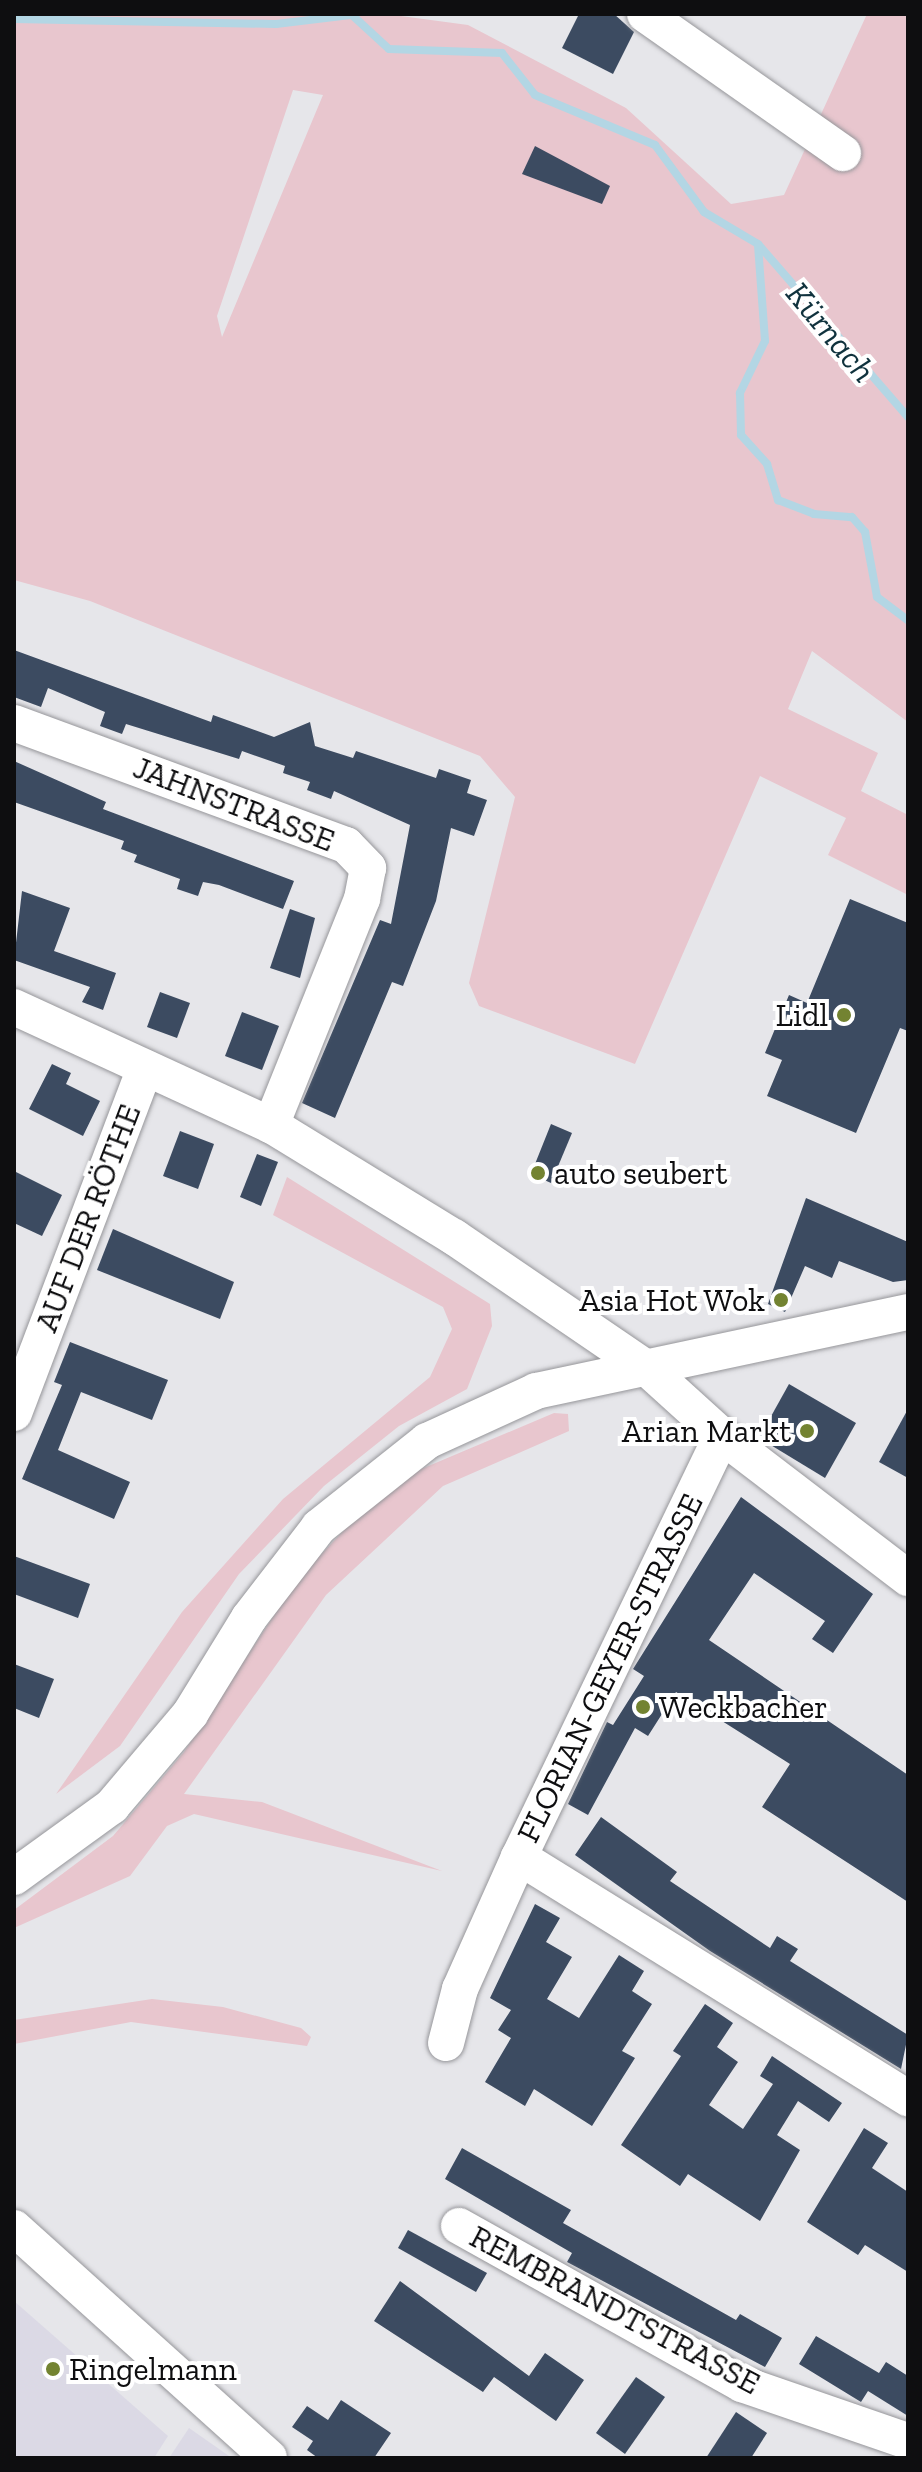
<!DOCTYPE html>
<meta charset="utf-8">
<style>
body{margin:0}
#map{position:relative;width:922px;height:2472px;overflow:hidden;background:#e6e6ea;font-family:"Zilla Slab",serif}
div>[style]{position:absolute}
.built>*{inset:0;background:#dbd9e5}
.green>*{inset:0;background:#e8c6ce}
.stream>*{height:8px;margin:-4px;padding:0 4px;transform-origin:4px;border-radius:4px;background:#b3d6e4}
.building>*{inset:0;background:#3c4b61}
.roads{filter:drop-shadow(0 0 2px #96969a) drop-shadow(0 0 2px #96969a)}
.minor>*{height:36px;margin:-18px;padding:0 18px;transform-origin:18px;border-radius:18px;background:#fff}
.dots>*{width:22px;height:22px;translate:-50% -50%;box-sizing:border-box;border:4px solid #fff;border-radius:50%}
span{translate:-50% -50%;white-space:nowrap;text-align:center;line-height:1.15;-webkit-text-stroke:8px #fff;paint-order:stroke}
.street-label{font-size:32px;color:#0e0e10}
.poi-label{font-size:32px;color:#0e0e10}
.right{translate:-100% -50%;text-align:right}
.left{translate:0 -50%;text-align:left}
.water-label{font-size:34px;color:#10323d;font-style:italic}
.frame{position:absolute;inset:0;border:16px solid #0e0e10;pointer-events:none}
</style>
<div id="map">
<div class="built">
<i style="clip-path:polygon(14px 2301px,168px 2436px,154px 2458px,14px 2458px)"></i>
<i style="clip-path:polygon(189px 2428px,232px 2458px,169px 2458px)"></i>
</div>
<div class="green">
<i style="clip-path:polygon(evenodd,14px 14px,386px 14px,468px 25px,626px 108px,731px 204px,784px 195px,867px 14px,908px 14px,908px 722px,812px 651px,788px 709px,878px 753px,861px 791px,908px 815px,908px 895px,828px 855px,846px 818px,760px 776px,635px 1064px,479px 1006px,469px 983px,515px 797px,480px 756px,90px 601px,14px 580px,14px 14px,293px 90px,323px 95px,222px 337px,217px 316px,293px 90px)"></i>
<i style="clip-path:polygon(287px 1177px,490px 1304px,492px 1326px,467px 1389px,399px 1426px,324px 1486px,239px 1574px,120px 1746px,56px 1794px,182px 1612px,283px 1499px,430px 1377px,452px 1329px,443px 1307px,273px 1215px)"></i>
<i style="clip-path:polygon(554px 1413px,568px 1414px,569px 1431px,443px 1486px,326px 1595px,184px 1794px,262px 1802px,442px 1871px,194px 1814px,167px 1826px,130px 1876px,14px 1928px,14px 1910px,113px 1836px,184px 1752px,298px 1579px,364px 1509px,419px 1470px)"></i>
<i style="clip-path:polygon(152px 1999px,223px 2007px,301px 2028px,311px 2037px,307px 2046px,131px 2022px,14px 2044px,14px 2020px)"></i>
</div>
<div class="stream">
<i style="left:14px;top:19px;width:262px;rotate:1.1deg"></i>
<i style="left:276px;top:24px;width:77px;rotate:-6.8deg"></i>
<i style="left:352px;top:15px;width:50px;rotate:42.6deg"></i>
<i style="left:389px;top:49px;width:113px;rotate:2deg"></i>
<i style="left:502px;top:53px;width:53px;rotate:51.8deg"></i>
<i style="left:535px;top:95px;width:130px;rotate:22.6deg"></i>
<i style="left:655px;top:145px;width:83px;rotate:53.8deg"></i>
<i style="left:704px;top:212px;width:63px;rotate:30.7deg"></i>
<i style="left:758px;top:244px;width:229px;rotate:49.1deg"></i>
<i style="left:758px;top:245px;width:96px;rotate:85.8deg"></i>
<i style="left:765px;top:341px;width:58px;rotate:115.7deg"></i>
<i style="left:740px;top:393px;width:42px;rotate:88.6deg"></i>
<i style="left:741px;top:435px;width:39px;rotate:48deg"></i>
<i style="left:767px;top:464px;width:38px;rotate:73deg"></i>
<i style="left:778px;top:500px;width:39px;rotate:21deg"></i>
<i style="left:814px;top:514px;width:38px;rotate:5deg"></i>
<i style="left:852px;top:517px;width:20px;rotate:49deg"></i>
<i style="left:865px;top:532px;width:66px;rotate:79.5deg"></i>
<i style="left:877px;top:597px;width:39px;rotate:37deg"></i>
</div>
<div class="building">
<i style="clip-path:polygon(579px 14px,614px 14px,634px 32px,613px 74px,562px 48px)"></i>
<i style="clip-path:polygon(535px 146px,610px 186px,602px 204px,522px 174px)"></i>
<i style="clip-path:polygon(14px 650px,211px 722px,213px 715px,274px 737px,310px 722px,315px 746px,353px 758px,356px 751px,436px 778px,439px 769px,471px 780px,467px 793px,487px 800px,474px 836px,451px 828px,436px 901px,403px 986px,392px 982px,335px 1118px,302px 1103px,380px 920px,391px 924px,410px 825px,334px 791px,331px 799px,307px 790px,310px 782px,283px 773px,285px 766px,242px 751px,239px 759px,126px 724px,122px 734px,100px 726px,105px 712px,48px 688px,41px 707px,14px 697px)"></i>
<i style="clip-path:polygon(14px 761px,106px 802px,103px 809px,294px 881px,283px 909px,219px 885px,203px 882px,198px 896px,177px 889px,180px 879px,134px 862px,137px 855px,121px 849px,124px 841px,14px 802px)"></i>
<i style="clip-path:polygon(22px 891px,70px 908px,54px 951px,116px 973px,103px 1010px,82px 1002px,90px 987px,14px 960px)"></i>
<i style="clip-path:polygon(850px 899px,908px 923px,908px 1031px,900px 1028px,856px 1133px,767px 1096px,782px 1060px,765px 1053px,789px 995px,807px 1003px)"></i>
<i style="clip-path:polygon(290px 909px,315px 918px,300px 978px,270px 968px)"></i>
<i style="clip-path:polygon(160px 992px,190px 1003px,177px 1038px,147px 1027px)"></i>
<i style="clip-path:polygon(242px 1012px,279px 1026px,262px 1070px,225px 1056px)"></i>
<i style="clip-path:polygon(52px 1064px,71px 1073px,66px 1084px,100px 1101px,83px 1136px,29px 1109px)"></i>
<i style="clip-path:polygon(551px 1124px,572px 1133px,551px 1183px,531px 1174px)"></i>
<i style="clip-path:polygon(180px 1131px,214px 1144px,198px 1189px,163px 1176px)"></i>
<i style="clip-path:polygon(257px 1154px,278px 1162px,261px 1206px,240px 1197px)"></i>
<i style="clip-path:polygon(14px 1171px,62px 1195px,42px 1236px,14px 1223px)"></i>
<i style="clip-path:polygon(806px 1198px,908px 1242px,908px 1280px,893px 1282px,839px 1261px,832px 1278px,805px 1266px,785px 1312px,768px 1304px)"></i>
<i style="clip-path:polygon(113px 1229px,234px 1282px,220px 1319px,97px 1270px)"></i>
<i style="clip-path:polygon(70px 1342px,168px 1380px,152px 1420px,81px 1392px,58px 1450px,130px 1482px,114px 1519px,22px 1479px,62px 1385px,54px 1382px)"></i>
<i style="clip-path:polygon(789px 1384px,856px 1423px,825px 1478px,759px 1438px)"></i>
<i style="clip-path:polygon(908px 1409px,908px 1478px,879px 1462px)"></i>
<i style="clip-path:polygon(741px 1497px,873px 1594px,833px 1653px,812px 1639px,825px 1621px,754px 1573px,709px 1640px,908px 1775px,908px 1902px,762px 1807px,790px 1764px,676px 1692px,648px 1736px,635px 1728px,588px 1815px,568px 1804px,607px 1722px,613px 1725px,644px 1676px,633px 1669px)"></i>
<i style="clip-path:polygon(14px 1556px,90px 1584px,78px 1618px,14px 1594px)"></i>
<i style="clip-path:polygon(14px 1664px,54px 1679px,39px 1718px,14px 1708px)"></i>
<i style="clip-path:polygon(601px 1817px,677px 1872px,670px 1881px,770px 1948px,777px 1936px,798px 1949px,790px 1961px,908px 2035px,901px 2069px,710px 1951px,575px 1855px)"></i>
<i style="clip-path:polygon(535px 1904px,560px 1918px,546px 1942px,572px 1957px,547px 1999px,579px 2018px,619px 1955px,644px 1971px,632px 1991px,652px 2004px,622px 2051px,635px 2058px,592px 2126px,534px 2089px,525px 2106px,485px 2082px,511px 2038px,498px 2030px,511px 2010px,490px 1998px)"></i>
<i style="clip-path:polygon(705px 2004px,733px 2023px,717px 2047px,738px 2062px,709px 2105px,743px 2129px,773px 2084px,760px 2076px,772px 2056px,842px 2103px,829px 2122px,798px 2101px,777px 2135px,800px 2150px,760px 2221px,688px 2174px,680px 2186px,621px 2145px,681px 2056px,673px 2051px)"></i>
<i style="clip-path:polygon(864px 2128px,888px 2143px,872px 2168px,908px 2192px,908px 2272px,865px 2245px,858px 2255px,807px 2222px)"></i>
<i style="clip-path:polygon(462px 2148px,571px 2210px,563px 2223px,736px 2320px,740px 2314px,782px 2338px,765px 2367px,567px 2262px,572px 2253px,445px 2179px)"></i>
<i style="clip-path:polygon(408px 2230px,487px 2273px,476px 2292px,398px 2248px)"></i>
<i style="clip-path:polygon(400px 2281px,529px 2376px,545px 2353px,584px 2380px,556px 2421px,494px 2377px,483px 2392px,374px 2321px)"></i>
<i style="clip-path:polygon(816px 2336px,879px 2373px,886px 2362px,908px 2376px,908px 2416px,868px 2391px,861px 2402px,799px 2364px)"></i>
<i style="clip-path:polygon(636px 2377px,665px 2397px,625px 2454px,596px 2433px)"></i>
<i style="clip-path:polygon(341px 2400px,391px 2433px,374px 2458px,318px 2458px,307px 2450px,313px 2441px,292px 2427px,307px 2406px,328px 2420px)"></i>
<i style="clip-path:polygon(736px 2412px,767px 2433px,751px 2458px,706px 2458px)"></i>
</div>
<div class="roads">
<div class="minor">
<i style="left:645px;top:14px;width:242px;rotate:35.1deg"></i>
<i style="left:14px;top:723px;width:354px;rotate:20.2deg"></i>
<i style="left:346px;top:845px;width:32px;rotate:46deg"></i>
<i style="left:368px;top:868px;width:32px;rotate:101deg"></i>
<i style="left:362px;top:899px;width:244px;rotate:111.9deg"></i>
<i style="left:14px;top:1007px;width:283px;rotate:24.7deg"></i>
<i style="left:271px;top:1125px;width:215px;rotate:31.5deg"></i>
<i style="left:454px;top:1237px;width:236px;rotate:34.3deg"></i>
<i style="left:649px;top:1370px;width:98px;rotate:42.1deg"></i>
<i style="left:722px;top:1436px;width:234px;rotate:37.4deg"></i>
<i style="left:14px;top:1413px;width:369px;rotate:-69.2deg"></i>
<i style="left:519px;top:1857px;width:458px;rotate:31.8deg"></i>
<i style="left:14px;top:1877px;width:121px;rotate:-35.9deg"></i>
<i style="left:112px;top:1806px;width:121px;rotate:-49.7deg"></i>
<i style="left:190px;top:1714px;width:113px;rotate:-58.4deg"></i>
<i style="left:249px;top:1618px;width:115px;rotate:-52.4deg"></i>
<i style="left:319px;top:1527px;width:138px;rotate:-38.5deg"></i>
<i style="left:427px;top:1441px;width:120px;rotate:-24.6deg"></i>
<i style="left:536px;top:1391px;width:380px;rotate:-12deg"></i>
<i style="left:446px;top:2043px;width:56px;rotate:-75.5deg"></i>
<i style="left:460px;top:1989px;width:145px;rotate:-65.9deg"></i>
<i style="left:519px;top:1857px;width:467px;rotate:-64.3deg"></i>
<i style="left:459px;top:2226px;width:324px;rotate:29.2deg"></i>
<i style="left:742px;top:2384px;width:176px;rotate:19deg"></i>
<i style="left:14px;top:2228px;width:343px;rotate:42deg"></i>
</div>
</div>
<div class="dots">
<i style="left:844px;top:1015px;background:#738331"></i>
<i style="left:538px;top:1173px;background:#738331"></i>
<i style="left:781px;top:1300px;background:#738331"></i>
<i style="left:807px;top:1431px;background:#738331"></i>
<i style="left:643px;top:1707px;background:#738331"></i>
<i style="left:53px;top:2369px;background:#738331"></i>
</div>
<div class="street-label">
<span style="left:234px;top:804px;rotate:21deg">JAHNSTRASSE</span>
<span style="left:88px;top:1218px;rotate:-69deg">AUF DER RÖTHE</span>
<span style="left:610px;top:1668px;rotate:-64deg">FLORIAN-GEYER-STRASSE</span>
<span style="left:615px;top:2310px;rotate:28deg">REMBRANDTSTRASSE</span>
</div>
<div class="poi-label">
<span class="right" style="left:828px;top:1015px">Lidl</span>
<span class="left" style="left:554px;top:1173px">auto seubert</span>
<span class="right" style="left:765px;top:1300px">Asia Hot Wok</span>
<span class="right" style="left:791px;top:1431px">Arian Markt</span>
<span class="left" style="left:659px;top:1707px">Weckbacher</span>
<span class="left" style="left:69px;top:2369px">Ringelmann</span>
</div>
<div class="water-label">
<span style="left:831px;top:332px;rotate:50deg">Kürnach</span>
</div>
<div class="frame"></div>
</div>
